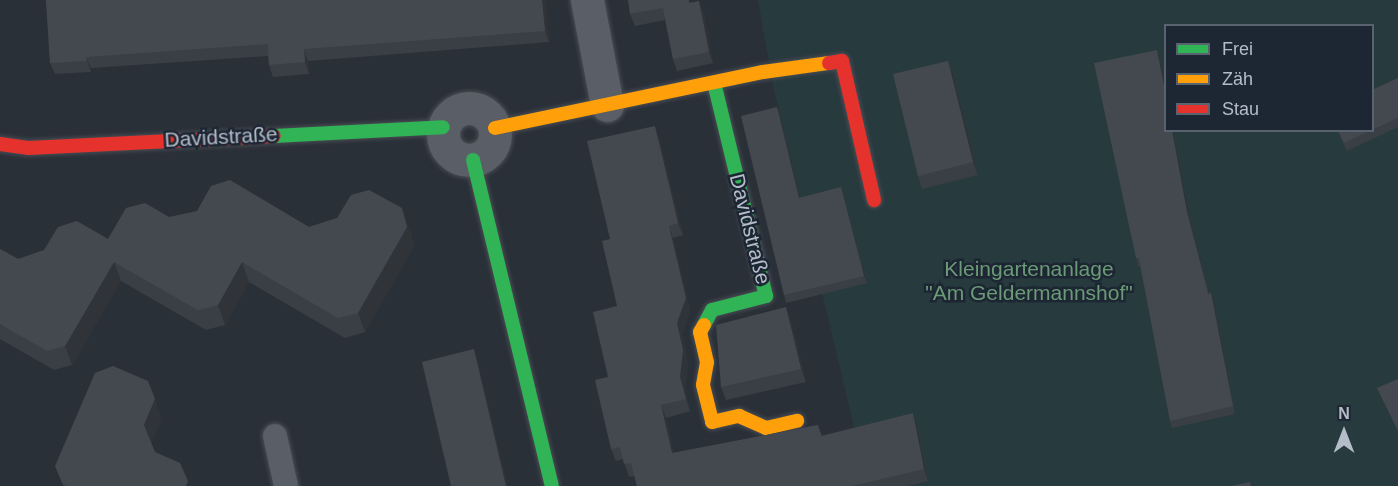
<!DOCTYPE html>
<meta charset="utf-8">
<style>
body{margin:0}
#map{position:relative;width:1398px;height:486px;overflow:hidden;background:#2a3038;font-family:Arial,sans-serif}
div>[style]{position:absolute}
.green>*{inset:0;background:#273a3e}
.roads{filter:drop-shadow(0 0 2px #484c53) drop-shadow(0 0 2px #484c53)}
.lane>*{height:24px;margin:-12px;padding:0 12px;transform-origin:12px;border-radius:12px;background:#5a5e66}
.street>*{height:33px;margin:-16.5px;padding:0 16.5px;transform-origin:16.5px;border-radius:16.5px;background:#5a5e66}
.street>.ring{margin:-16.5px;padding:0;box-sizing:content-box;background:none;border:33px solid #5a5e66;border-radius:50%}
.fast>*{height:14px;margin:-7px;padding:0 7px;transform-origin:7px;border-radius:7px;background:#30b455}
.slow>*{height:14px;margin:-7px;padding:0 7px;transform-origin:7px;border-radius:7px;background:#ff9f0a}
.jam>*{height:14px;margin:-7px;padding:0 7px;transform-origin:7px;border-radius:7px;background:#e5322d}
.wall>*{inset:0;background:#3a3f45}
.shaded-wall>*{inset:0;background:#303338}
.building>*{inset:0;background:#444950}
span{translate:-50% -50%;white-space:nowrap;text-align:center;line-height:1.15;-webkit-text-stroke:5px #1d2633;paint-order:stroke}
.street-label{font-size:21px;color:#b4bcc9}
.park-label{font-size:21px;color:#6b9a76}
.legend{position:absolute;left:1164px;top:24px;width:210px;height:108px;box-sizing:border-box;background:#1d2633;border:2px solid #59626f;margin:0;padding:8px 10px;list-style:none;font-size:18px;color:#b4bcc9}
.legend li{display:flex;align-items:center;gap:12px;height:30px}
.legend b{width:30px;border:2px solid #59626f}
.north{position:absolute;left:1314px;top:402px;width:60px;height:60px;-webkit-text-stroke:4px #1d2633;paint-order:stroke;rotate:0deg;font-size:16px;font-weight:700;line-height:24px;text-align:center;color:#b4bcc9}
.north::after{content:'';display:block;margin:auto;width:21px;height:27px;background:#b4bcc9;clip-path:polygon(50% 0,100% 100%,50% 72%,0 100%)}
</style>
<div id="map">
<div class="green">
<i style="clip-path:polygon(evenodd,758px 0,1398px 0,1398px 486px,868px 486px,774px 90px,758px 0,1166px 26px,1372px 26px,1372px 130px,1166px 130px,1166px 26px)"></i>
</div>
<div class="roads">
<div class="lane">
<i style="left:275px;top:436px;width:51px;rotate:77.6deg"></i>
</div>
<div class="street">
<i style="left:587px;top:0;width:107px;rotate:79.2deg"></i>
<i class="ring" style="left:443px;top:108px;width:19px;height:19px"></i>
</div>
<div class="fast">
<i style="left:274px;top:136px;width:169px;rotate:-3deg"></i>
<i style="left:473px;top:160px;width:335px;rotate:76.4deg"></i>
<i style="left:704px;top:325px;width:17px;rotate:-62deg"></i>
<i style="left:712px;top:310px;width:56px;rotate:-14.5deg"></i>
<i style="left:766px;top:296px;width:219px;rotate:-103.7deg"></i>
</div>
<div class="slow">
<i style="left:495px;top:128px;width:274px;rotate:-11.8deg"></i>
<i style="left:763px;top:72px;width:67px;rotate:-7.8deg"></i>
<i style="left:704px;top:325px;width:8px;rotate:120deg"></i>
<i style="left:700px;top:332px;width:31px;rotate:77deg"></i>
<i style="left:707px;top:362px;width:23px;rotate:100deg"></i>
<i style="left:703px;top:385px;width:38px;rotate:76deg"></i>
<i style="left:712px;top:422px;width:28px;rotate:-13deg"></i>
<i style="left:739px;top:416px;width:30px;rotate:24deg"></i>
<i style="left:766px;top:428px;width:32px;rotate:-13deg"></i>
</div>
<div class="jam">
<i style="left:829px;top:63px;width:13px;rotate:-9deg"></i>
<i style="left:842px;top:61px;width:143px;rotate:77deg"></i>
<i style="left:0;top:144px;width:28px;rotate:8deg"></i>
<i style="left:28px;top:148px;width:246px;rotate:-2.8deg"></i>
</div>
</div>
<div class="wall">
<i style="clip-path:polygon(46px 0,546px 0,549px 42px,308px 61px,309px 74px,273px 77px,269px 65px,268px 56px,91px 68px,91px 72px,55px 74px,50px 63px)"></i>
<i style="clip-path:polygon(691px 2px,704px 13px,713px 63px,677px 71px,673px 59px,665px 20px,635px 26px,630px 14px)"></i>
<i style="clip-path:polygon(1160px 58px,1166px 89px,1166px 130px,1190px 219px,1209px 294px,1214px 301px,1235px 414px,1172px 428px,1170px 421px,1140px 266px,1138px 266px,1136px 258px)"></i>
<i style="clip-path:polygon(948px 61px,953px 74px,978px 175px,922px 189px,918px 176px)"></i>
<i style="clip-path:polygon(1398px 78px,1398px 127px,1347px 151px,1337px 130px,1372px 130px,1372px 90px)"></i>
<i style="clip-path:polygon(777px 107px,780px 114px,799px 197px,843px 195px,867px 283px,786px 303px,784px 295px)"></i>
<i style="clip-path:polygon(659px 138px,683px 235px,673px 238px,690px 311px,682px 335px,688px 363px,685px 389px,690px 411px,666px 418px,674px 453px,818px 425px,822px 436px,917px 426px,928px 481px,908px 486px,637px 486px,634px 476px,629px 477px,623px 459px,616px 461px,611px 449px,608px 377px,617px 306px,610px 239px)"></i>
<i style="clip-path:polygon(169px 217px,309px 227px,337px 218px,409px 227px,414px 246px,365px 332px,345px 338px,249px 282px,225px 325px,206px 330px,121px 281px,72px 365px,54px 370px,0 339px,0 249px,18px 259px,108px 239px)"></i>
<i style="clip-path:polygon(791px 321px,806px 382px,726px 400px,721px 387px)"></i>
<i style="clip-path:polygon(1398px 379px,1398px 432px,1377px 388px)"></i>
</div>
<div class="shaded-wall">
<i style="clip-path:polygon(542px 0,546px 0,549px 42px,545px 31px)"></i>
<i style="clip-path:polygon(699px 1px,704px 13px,713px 63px,709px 52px)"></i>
<i style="clip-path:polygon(304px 49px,308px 61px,309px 74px,305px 62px)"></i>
<i style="clip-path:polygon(1157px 50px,1160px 58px,1166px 89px,1166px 96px)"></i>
<i style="clip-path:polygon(86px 57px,91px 68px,91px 72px,87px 61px)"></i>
<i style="clip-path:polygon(948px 61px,953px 74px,978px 175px,973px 162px)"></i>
<i style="clip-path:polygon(777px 107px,780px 114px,801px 205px,799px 198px)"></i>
<i style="clip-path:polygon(655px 126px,659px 138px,683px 235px,678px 223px)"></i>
<i style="clip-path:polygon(1172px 130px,1173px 130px,1190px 219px,1211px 301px,1187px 212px)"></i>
<i style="clip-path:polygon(841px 187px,843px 195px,867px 283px,864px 276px)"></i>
<i style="clip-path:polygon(402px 208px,409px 227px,414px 246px,365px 332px,358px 313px)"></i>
<i style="clip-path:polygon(669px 226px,673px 238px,690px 311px,682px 335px,688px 363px,685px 389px,690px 411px,686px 399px,680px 377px,677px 323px)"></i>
<i style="clip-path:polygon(114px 262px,121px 281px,72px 365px,65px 346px)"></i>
<i style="clip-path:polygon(242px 262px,249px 282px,225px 325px,218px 305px)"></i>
<i style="clip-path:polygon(1211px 293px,1214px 301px,1235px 414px,1233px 406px)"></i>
<i style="clip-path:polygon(786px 307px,791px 321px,806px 382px,801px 369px)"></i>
<i style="clip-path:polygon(474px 349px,478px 362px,508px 486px,506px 486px)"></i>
<i style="clip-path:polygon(155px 399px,162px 419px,151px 445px,144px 425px)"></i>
<i style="clip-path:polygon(661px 405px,666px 418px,677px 466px,672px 453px)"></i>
<i style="clip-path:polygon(913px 413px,917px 426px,928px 481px,924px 469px)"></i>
</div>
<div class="building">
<i style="clip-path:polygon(46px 0,542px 0,545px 31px,304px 49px,305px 62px,269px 65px,268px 44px,86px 57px,87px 61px,50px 63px)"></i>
<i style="clip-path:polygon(628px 0,689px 0,689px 3px,699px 1px,709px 52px,673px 59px,663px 8px,630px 14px)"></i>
<i style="clip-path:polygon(1157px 50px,1166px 96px,1166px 130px,1172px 130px,1187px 212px,1208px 294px,1211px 293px,1233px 406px,1170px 421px,1139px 258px,1136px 258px,1094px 63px)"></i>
<i style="clip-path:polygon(948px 61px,973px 162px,918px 176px,893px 74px)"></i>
<i style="clip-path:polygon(1398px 78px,1398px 118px,1372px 130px,1372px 90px)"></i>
<i style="clip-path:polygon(777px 107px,799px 198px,841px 187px,864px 276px,784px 295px,741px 116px)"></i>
<i style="clip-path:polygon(655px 126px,678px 223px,669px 226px,686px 298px,677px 323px,683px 350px,680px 377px,686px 399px,661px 405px,672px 453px,818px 425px,821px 436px,913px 413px,924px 469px,852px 486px,637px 486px,631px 463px,624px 464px,620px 447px,611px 449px,595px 380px,608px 377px,593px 312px,617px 306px,602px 241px,610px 239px,587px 141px)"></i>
<i style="clip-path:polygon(1338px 130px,1371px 130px,1344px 143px)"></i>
<i style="clip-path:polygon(230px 180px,309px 227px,337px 218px,351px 195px,369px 190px,402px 208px,407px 227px,358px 313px,338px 318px,242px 262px,218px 305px,198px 310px,114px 262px,65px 346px,47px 351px,0 324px,0 249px,18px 259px,44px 250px,58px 227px,77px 221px,108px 239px,126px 208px,145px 203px,169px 217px,197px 211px,211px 186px)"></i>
<i style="clip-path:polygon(786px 307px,801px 369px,721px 387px,716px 325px)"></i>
<i style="clip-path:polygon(474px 349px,506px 486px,451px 486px,422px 362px)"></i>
<i style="clip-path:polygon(113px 366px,148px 381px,155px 399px,144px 425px,155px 452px,180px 463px,188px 481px,186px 486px,66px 486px,63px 485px,55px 466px,95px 373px)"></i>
<i style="clip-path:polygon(1398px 379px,1398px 430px,1377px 388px)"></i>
<i style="clip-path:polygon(1250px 482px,1251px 486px,1230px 486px)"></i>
</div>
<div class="street-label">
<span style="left:221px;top:137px;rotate:-3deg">Davidstraße</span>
<span style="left:750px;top:229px;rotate:76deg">Davidstraße</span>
</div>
<div class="park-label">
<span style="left:1029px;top:281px">Kleingartenanlage<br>"Am Geldermannshof"</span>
</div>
<ul class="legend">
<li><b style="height:8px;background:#30b455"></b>Frei</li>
<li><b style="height:8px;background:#ff9f0a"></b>Zäh</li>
<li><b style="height:8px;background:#e5322d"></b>Stau</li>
</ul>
<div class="north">N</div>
</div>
